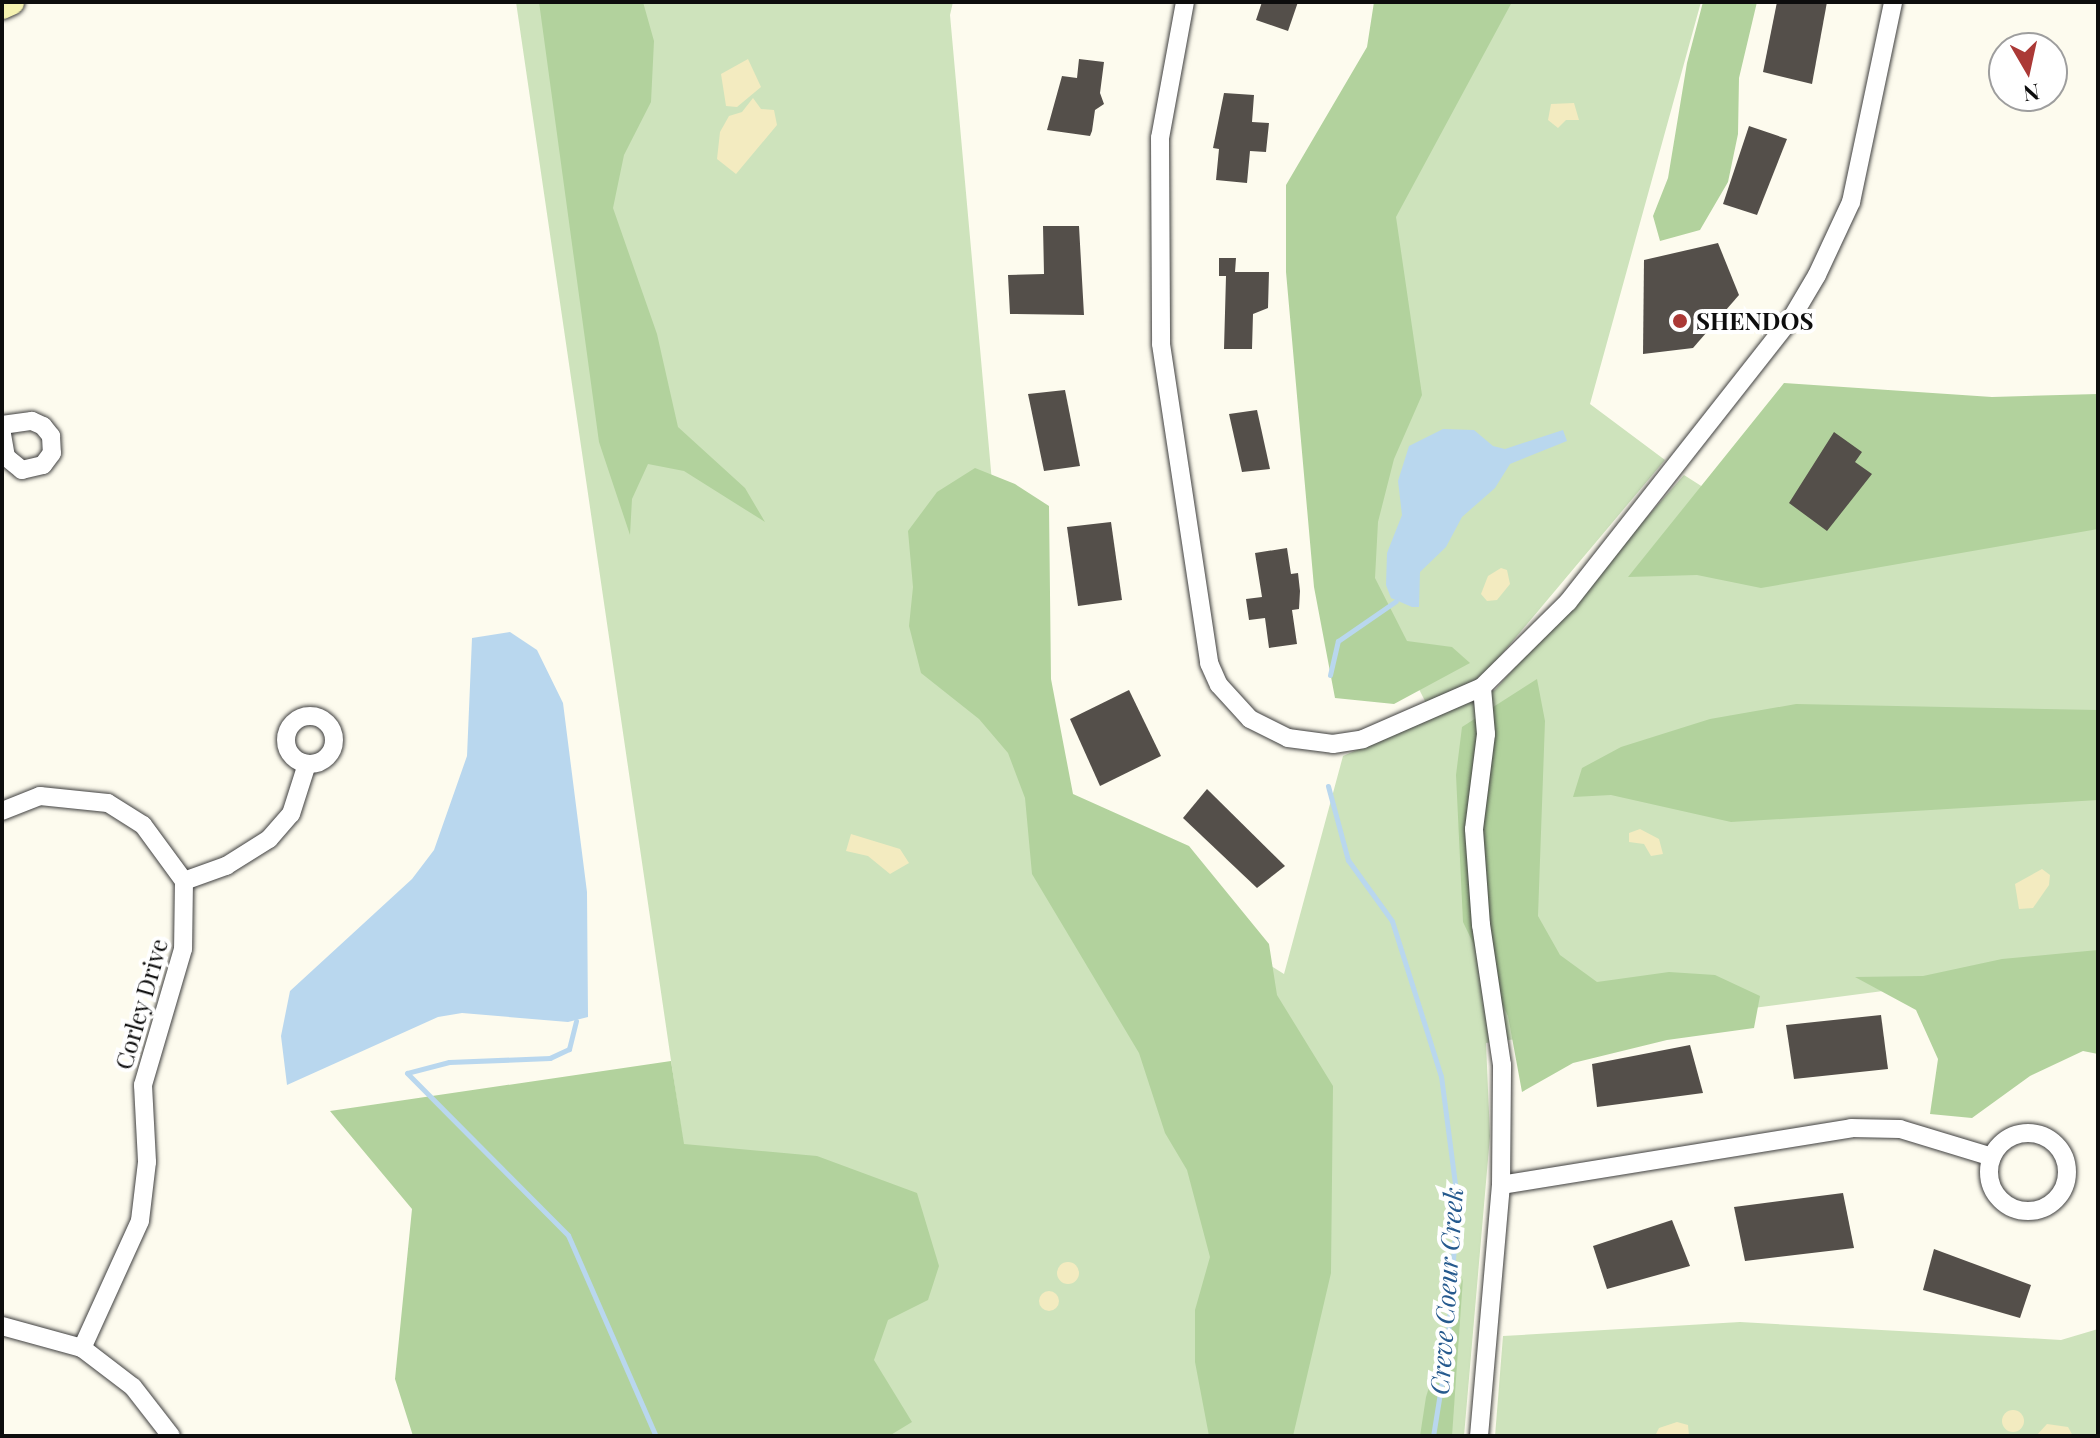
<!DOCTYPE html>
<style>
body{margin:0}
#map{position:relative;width:2100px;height:1438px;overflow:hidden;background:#fdfbee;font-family:"Playfair Display",serif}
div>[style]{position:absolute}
.green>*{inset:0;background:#cee3bc}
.forest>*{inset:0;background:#b2d29d}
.sand>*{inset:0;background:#f3ebc0}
.round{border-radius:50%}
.water>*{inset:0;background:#b9d7ee}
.stream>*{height:5px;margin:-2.5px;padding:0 2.5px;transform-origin:2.5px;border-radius:2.5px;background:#b9d7ee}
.building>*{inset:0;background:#544f4a}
.roads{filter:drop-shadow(0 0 2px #404040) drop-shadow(0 0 2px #404040)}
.street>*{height:18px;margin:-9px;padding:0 9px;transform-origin:9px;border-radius:9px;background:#fff}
.street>.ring{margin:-9px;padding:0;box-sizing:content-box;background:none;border:18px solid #fff;border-radius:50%}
.secondary>*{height:26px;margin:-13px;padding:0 13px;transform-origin:13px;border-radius:13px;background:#f5f2b1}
.dots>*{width:22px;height:22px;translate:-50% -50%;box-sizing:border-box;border:4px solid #fff;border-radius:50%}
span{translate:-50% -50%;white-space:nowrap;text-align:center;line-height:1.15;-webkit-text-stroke:8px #fff;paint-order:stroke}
.poi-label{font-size:24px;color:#0d0d0d;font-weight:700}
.left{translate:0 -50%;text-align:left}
.street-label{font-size:24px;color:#0d0d0d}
.water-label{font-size:26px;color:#265a8e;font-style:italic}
.frame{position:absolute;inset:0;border:4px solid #0d0d0d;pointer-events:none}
.north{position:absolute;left:1988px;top:32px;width:80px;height:80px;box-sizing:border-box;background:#fff;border:2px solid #9e9e9e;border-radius:50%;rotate:171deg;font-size:22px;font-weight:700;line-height:32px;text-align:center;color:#0d0d0d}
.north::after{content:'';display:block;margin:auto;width:28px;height:36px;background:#ab3936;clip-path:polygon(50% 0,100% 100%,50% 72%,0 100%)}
</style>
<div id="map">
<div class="green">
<i style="clip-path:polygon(516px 2px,953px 2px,950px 15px,993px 493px,1039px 821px,1284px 974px,1343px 756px,1495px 690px,1684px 475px,1822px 563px,2098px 507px,2098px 963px,1486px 1043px,1490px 1136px,1464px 1436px,726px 1436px)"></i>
<i style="clip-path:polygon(1458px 2px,1701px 2px,1590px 404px,1665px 460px,1480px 680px,1426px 703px,1331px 515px,1332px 221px)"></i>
<i style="clip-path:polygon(1740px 1322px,2061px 1340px,2098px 1329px,2098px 1436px,1495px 1436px,1503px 1336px)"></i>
</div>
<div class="forest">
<i style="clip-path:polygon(539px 2px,643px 2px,654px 41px,651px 102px,624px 155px,613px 208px,657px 334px,678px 427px,745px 488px,765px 522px,684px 471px,648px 464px,632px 499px,630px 535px,599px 442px)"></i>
<i style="clip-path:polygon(1374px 2px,1512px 2px,1396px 217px,1422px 395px,1394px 459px,1378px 522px,1375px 578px,1407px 641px,1452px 647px,1470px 663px,1394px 704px,1335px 698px,1314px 587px,1286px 272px,1286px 185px,1367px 47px)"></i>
<i style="clip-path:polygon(1703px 2px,1757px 2px,1739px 78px,1738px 134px,1728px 182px,1700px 230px,1660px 241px,1653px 216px,1668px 178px,1687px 63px)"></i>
<i style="clip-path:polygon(1784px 383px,1992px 397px,2098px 394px,2098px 529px,1761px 588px,1697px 575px,1628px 577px)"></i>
<i style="clip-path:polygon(975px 468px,1015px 484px,1049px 506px,1051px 679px,1073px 794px,1189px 846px,1269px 944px,1277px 995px,1333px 1086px,1331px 1273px,1293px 1436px,1209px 1436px,1195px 1362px,1195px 1310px,1210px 1257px,1187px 1170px,1165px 1133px,1139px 1053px,1032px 874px,1025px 798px,1008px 753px,979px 719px,921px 673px,909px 626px,913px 587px,908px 531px,937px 492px)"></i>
<i style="clip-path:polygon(1537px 679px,1545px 721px,1538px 916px,1560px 955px,1597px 982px,1669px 972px,1715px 975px,1760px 996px,1754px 1028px,1667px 1040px,1573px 1063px,1522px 1092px,1508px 1016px,1463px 922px,1456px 775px,1462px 727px)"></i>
<i style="clip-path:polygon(1796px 704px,2098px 710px,2098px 800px,1731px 822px,1611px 795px,1573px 797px,1582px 768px,1621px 747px,1710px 719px)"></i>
<i style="clip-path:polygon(2098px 950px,2098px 1054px,2083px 1051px,2030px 1076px,1972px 1118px,1930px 1114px,1938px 1059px,1916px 1010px,1855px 977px,1923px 976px,2002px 959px)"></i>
<i style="clip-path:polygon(671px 1061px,684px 1144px,817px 1156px,917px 1193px,939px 1266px,928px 1300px,888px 1320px,874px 1360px,912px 1422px,889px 1436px,413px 1436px,395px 1379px,412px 1209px,330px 1111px)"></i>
<i style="clip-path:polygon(1463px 1278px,1452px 1436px,1420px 1436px,1426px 1397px)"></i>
</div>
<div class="sand">
<i style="clip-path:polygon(748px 59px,761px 87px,737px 107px,726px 106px,721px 74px)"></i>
<i style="clip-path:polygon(753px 98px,761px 109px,774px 110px,777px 125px,736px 174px,717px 159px,720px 132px,729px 116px,742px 112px)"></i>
<i style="clip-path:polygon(1574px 103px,1579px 120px,1566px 120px,1558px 128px,1548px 120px,1551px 104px)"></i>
<i style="clip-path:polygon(1501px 568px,1507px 570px,1510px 584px,1497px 600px,1487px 601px,1481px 594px,1488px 576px)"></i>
<i style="clip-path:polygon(1640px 829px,1659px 839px,1663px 854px,1651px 856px,1644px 844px,1629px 842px,1629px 833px)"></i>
<i style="clip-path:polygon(851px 834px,900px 849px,909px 863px,890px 874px,868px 856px,846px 851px)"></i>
<i style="clip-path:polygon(2042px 869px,2050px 875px,2049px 885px,2033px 908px,2019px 909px,2015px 884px)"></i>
<i class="round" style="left:1057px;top:1262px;width:22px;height:22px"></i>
<i class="round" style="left:1039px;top:1291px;width:20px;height:20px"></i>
<i class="round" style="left:2002px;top:1410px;width:22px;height:22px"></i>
<i style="clip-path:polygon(1677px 1422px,1688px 1425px,1689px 1436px,1655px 1436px,1659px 1428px)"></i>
<i style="clip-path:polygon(2047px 1424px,2068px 1427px,2073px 1436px,2036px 1436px)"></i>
</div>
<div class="water">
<i style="clip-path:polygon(1443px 429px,1474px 430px,1493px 446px,1505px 449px,1563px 430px,1567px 441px,1510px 464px,1495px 488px,1462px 517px,1446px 547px,1420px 572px,1419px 607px,1412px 607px,1391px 598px,1386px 585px,1387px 553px,1402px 515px,1398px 481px,1409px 446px)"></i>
<i style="clip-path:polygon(510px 632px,537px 650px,563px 703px,587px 892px,588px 1017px,568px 1022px,462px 1013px,438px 1017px,287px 1085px,281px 1036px,290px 991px,412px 879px,434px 850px,467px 756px,472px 638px)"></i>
</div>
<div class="stream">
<i style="left:1330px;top:675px;width:35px;rotate:-77deg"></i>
<i style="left:1338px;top:641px;width:70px;rotate:-34.6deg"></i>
<i style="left:1328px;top:786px;width:77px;rotate:74.9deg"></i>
<i style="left:1348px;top:860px;width:75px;rotate:54.2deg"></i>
<i style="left:1392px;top:921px;width:163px;rotate:72.5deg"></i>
<i style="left:1441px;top:1076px;width:125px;rotate:82.6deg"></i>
<i style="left:1457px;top:1200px;width:149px;rotate:93.8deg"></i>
<i style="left:1447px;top:1349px;width:88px;rotate:99.1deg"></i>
<i style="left:576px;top:1021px;width:29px;rotate:104deg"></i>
<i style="left:569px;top:1049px;width:21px;rotate:155deg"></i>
<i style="left:550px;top:1058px;width:101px;rotate:177.7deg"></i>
<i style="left:449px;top:1062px;width:43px;rotate:165.3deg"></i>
<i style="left:407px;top:1073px;width:228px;rotate:45.2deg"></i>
<i style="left:568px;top:1235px;width:219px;rotate:66.4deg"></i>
</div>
<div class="building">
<i style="clip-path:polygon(1262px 2px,1298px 2px,1288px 31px,1256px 20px)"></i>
<i style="clip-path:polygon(1777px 2px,1827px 2px,1812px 84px,1763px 72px)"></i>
<i style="clip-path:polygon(1079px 59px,1104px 62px,1100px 93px,1104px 104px,1095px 110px,1092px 131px,1090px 136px,1047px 130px,1062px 76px,1077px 78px)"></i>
<i style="clip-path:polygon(1224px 93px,1254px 95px,1252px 122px,1269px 123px,1266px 152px,1250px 151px,1247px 183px,1216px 180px,1219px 149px,1213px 148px)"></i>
<i style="clip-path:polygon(1749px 126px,1787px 139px,1757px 215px,1723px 204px)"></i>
<i style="clip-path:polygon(1043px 226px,1079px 226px,1084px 315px,1010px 314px,1008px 275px,1044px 274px)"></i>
<i style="clip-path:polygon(1718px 243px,1739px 295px,1693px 348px,1643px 354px,1644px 260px)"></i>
<i style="clip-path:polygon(1219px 258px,1236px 258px,1235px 272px,1269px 272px,1268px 308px,1253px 314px,1252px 349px,1224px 349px,1226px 276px,1219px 276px)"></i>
<i style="clip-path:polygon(1065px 390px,1080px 466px,1044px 471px,1028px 394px)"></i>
<i style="clip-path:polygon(1257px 410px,1270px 469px,1242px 472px,1229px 414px)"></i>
<i style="clip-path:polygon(1834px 432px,1862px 452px,1855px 462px,1872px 474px,1827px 531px,1789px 503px)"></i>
<i style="clip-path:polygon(1111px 522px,1122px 600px,1078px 606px,1067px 527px)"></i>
<i style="clip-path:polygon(1287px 548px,1291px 574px,1298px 573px,1300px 591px,1299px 609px,1292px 610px,1297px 644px,1269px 648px,1265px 618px,1249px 620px,1246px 599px,1262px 597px,1255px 553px)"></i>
<i style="clip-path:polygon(1129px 690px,1161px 756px,1100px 786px,1070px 719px)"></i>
<i style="clip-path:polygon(1207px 789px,1285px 866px,1257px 888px,1183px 818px)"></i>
<i style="clip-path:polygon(1881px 1015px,1888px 1069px,1794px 1079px,1786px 1025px)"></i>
<i style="clip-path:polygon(1690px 1045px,1703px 1093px,1597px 1107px,1592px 1064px)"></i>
<i style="clip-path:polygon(1843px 1193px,1854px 1248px,1745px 1261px,1734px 1207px)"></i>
<i style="clip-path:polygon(1672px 1220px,1690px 1266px,1607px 1289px,1593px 1246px)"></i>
<i style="clip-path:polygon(1934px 1249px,2031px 1285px,2020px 1318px,1923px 1290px)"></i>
</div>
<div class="roads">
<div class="street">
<i style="left:1185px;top:2px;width:138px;rotate:100.4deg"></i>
<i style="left:1160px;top:138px;width:206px;rotate:89.7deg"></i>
<i style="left:1161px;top:344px;width:323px;rotate:81.4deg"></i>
<i style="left:1209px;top:663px;width:24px;rotate:66deg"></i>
<i style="left:1219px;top:685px;width:46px;rotate:47.6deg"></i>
<i style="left:1250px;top:719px;width:42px;rotate:26.6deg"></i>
<i style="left:1288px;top:738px;width:45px;rotate:7.6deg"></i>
<i style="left:1333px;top:744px;width:30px;rotate:-9deg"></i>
<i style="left:1363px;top:739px;width:130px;rotate:-23.6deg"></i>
<i style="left:2px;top:425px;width:30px;rotate:-8deg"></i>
<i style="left:32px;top:421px;width:12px;rotate:24deg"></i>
<i style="left:43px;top:426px;width:13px;rotate:51deg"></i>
<i style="left:51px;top:436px;width:17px;rotate:87deg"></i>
<i style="left:52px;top:453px;width:15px;rotate:127deg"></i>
<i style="left:43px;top:465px;width:22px;rotate:167deg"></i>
<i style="left:22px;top:470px;width:21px;rotate:-141deg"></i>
<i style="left:6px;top:457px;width:23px;rotate:-100deg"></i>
<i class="ring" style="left:286px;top:716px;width:30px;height:30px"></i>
<i style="left:2px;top:811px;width:41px;rotate:-21.5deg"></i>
<i style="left:40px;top:796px;width:68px;rotate:5.9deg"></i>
<i style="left:108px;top:803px;width:41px;rotate:32.2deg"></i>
<i style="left:143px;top:825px;width:69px;rotate:53.8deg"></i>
<i style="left:184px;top:881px;width:68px;rotate:90.8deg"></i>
<i style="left:183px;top:949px;width:142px;rotate:106.4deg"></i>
<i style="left:143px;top:1085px;width:77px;rotate:87deg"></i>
<i style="left:147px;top:1162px;width:59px;rotate:96.8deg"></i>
<i style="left:140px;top:1221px;width:140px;rotate:114.5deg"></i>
<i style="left:184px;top:881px;width:45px;rotate:-19.7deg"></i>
<i style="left:226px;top:866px;width:51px;rotate:-32.1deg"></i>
<i style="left:269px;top:839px;width:33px;rotate:-49deg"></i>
<i style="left:291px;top:814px;width:52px;rotate:-72.3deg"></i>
<i class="ring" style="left:1989px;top:1133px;width:60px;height:60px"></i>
<i style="left:1501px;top:1185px;width:355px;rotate:-9.2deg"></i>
<i style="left:1851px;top:1128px;width:49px;rotate:1.2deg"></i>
<i style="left:1900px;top:1129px;width:96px;rotate:16.9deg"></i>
<i style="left:2px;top:1326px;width:83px;rotate:15.4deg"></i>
<i style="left:82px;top:1348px;width:64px;rotate:37.4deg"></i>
<i style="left:133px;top:1387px;width:62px;rotate:52.2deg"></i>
<i style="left:1479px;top:1436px;width:252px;rotate:-85deg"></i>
<i style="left:1501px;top:1185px;width:120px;rotate:-89.5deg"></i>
<i style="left:1502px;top:1065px;width:142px;rotate:-98.5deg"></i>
<i style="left:1481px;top:925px;width:96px;rotate:-94.2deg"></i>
<i style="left:1474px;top:829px;width:96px;rotate:-82.8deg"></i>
<i style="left:1486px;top:734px;width:47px;rotate:-94.9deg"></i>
<i style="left:1482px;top:687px;width:121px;rotate:-44.7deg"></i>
<i style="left:1568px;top:602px;width:360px;rotate:-51.8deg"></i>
<i style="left:1791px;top:319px;width:51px;rotate:-59.4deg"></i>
<i style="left:1817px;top:275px;width:81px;rotate:-65deg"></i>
<i style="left:1851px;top:202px;width:204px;rotate:-78.1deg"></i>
</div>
<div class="secondary">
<i style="left:2px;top:6px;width:10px;rotate:-24deg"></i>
</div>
</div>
<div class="dots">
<i style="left:1680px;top:321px;background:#ab3936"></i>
</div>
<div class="poi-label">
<span class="left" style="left:1696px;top:321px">SHENDOS</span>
</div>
<div class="street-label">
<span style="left:141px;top:1004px;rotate:-74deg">Corley Drive</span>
</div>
<div class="water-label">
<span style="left:1446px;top:1291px;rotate:-86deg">Creve Coeur Creek</span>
</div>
<div class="frame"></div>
<div class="north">N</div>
</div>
